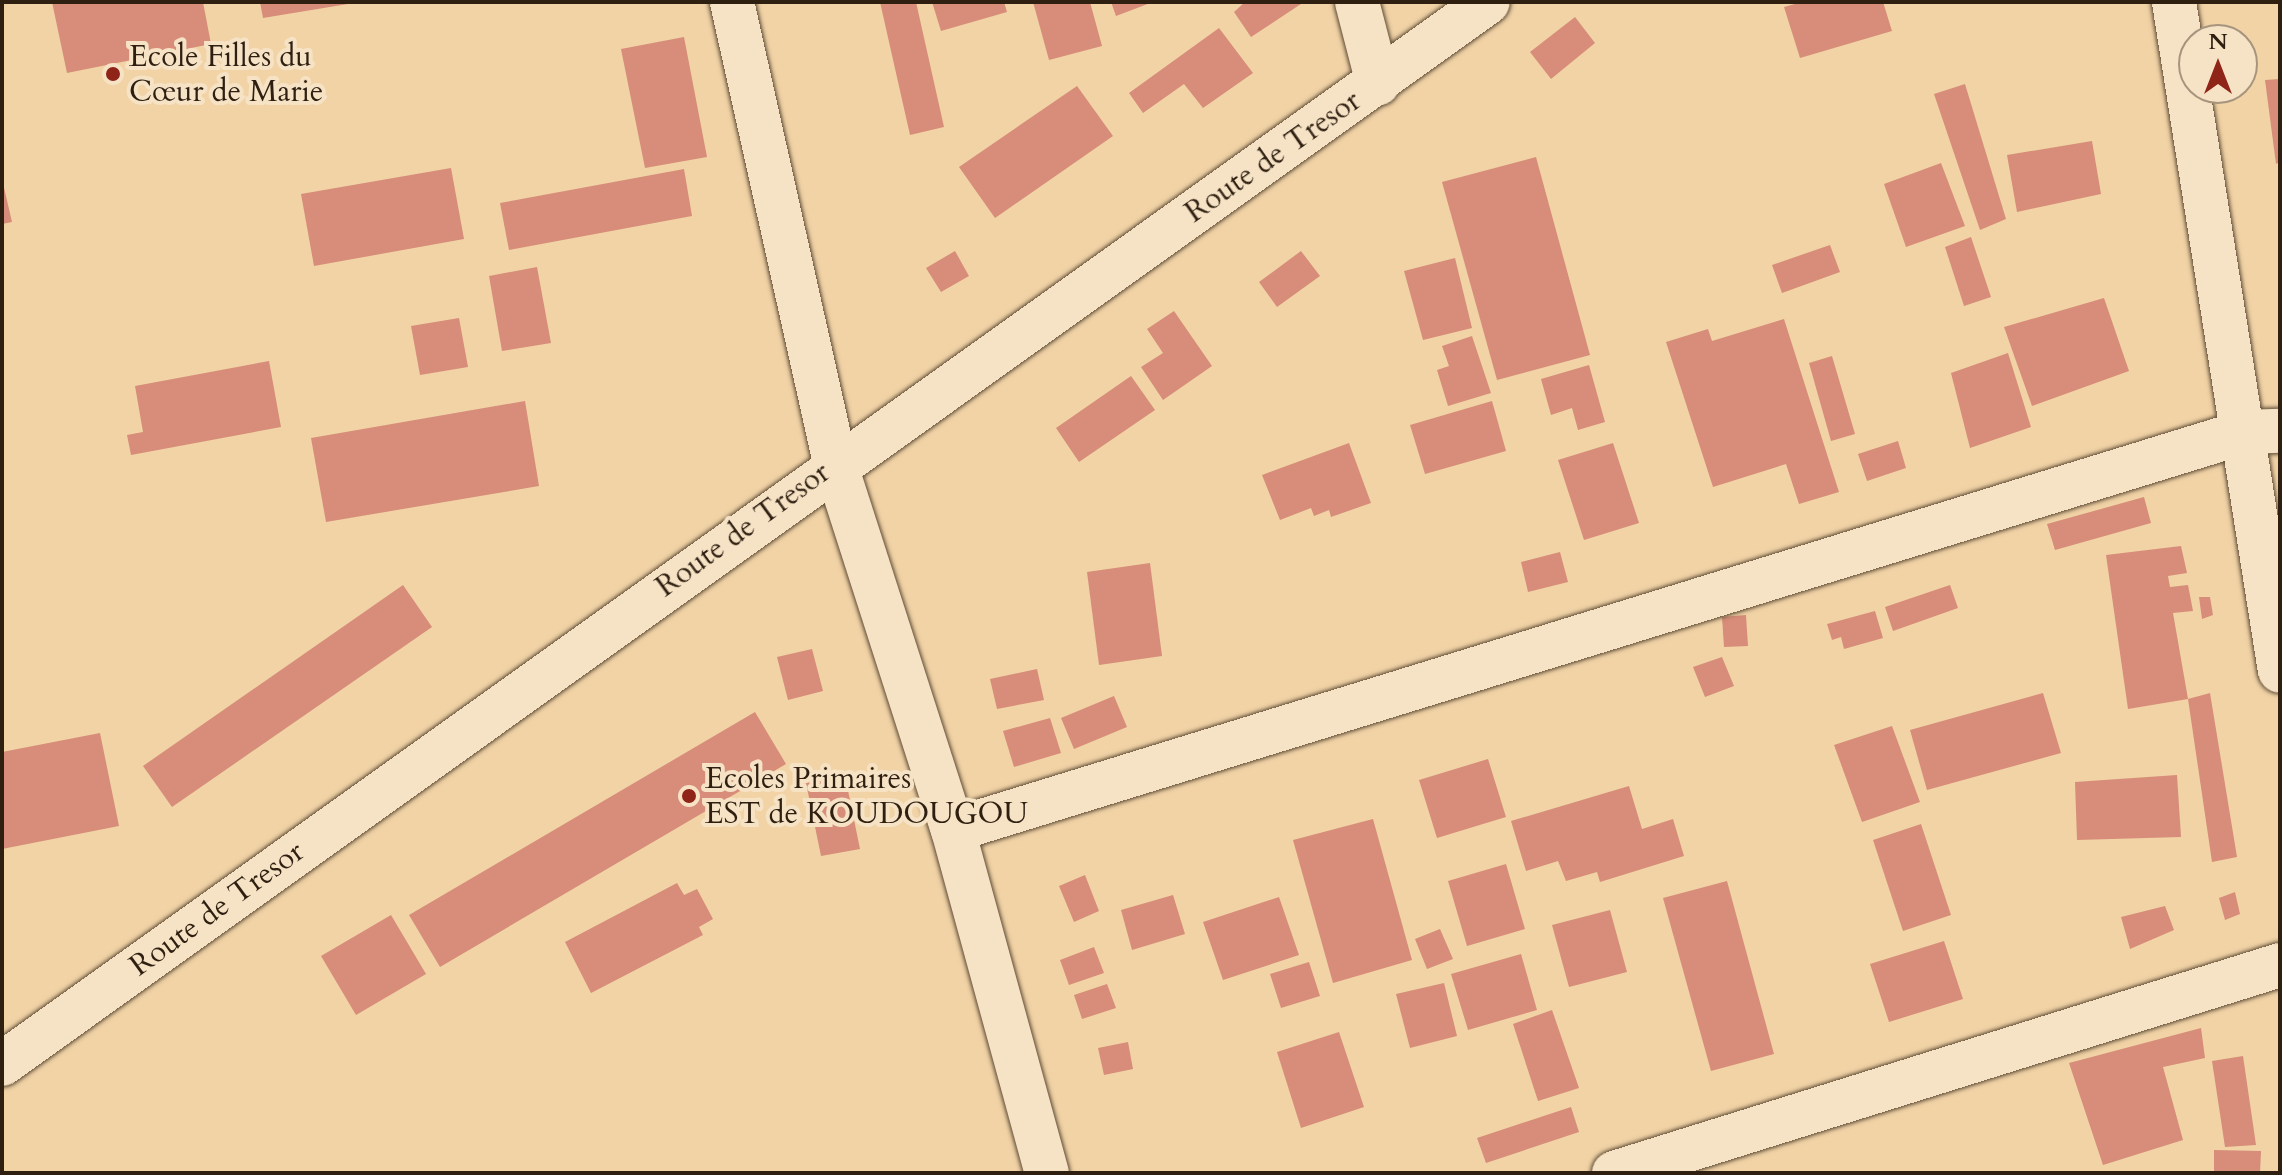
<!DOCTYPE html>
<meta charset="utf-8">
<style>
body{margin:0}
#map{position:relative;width:2282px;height:1175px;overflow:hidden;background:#f1d3a6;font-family:Cardo,serif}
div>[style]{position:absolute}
.building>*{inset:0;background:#d78d79}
.roads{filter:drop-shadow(0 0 2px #5f4c36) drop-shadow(0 0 2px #5f4c36)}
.street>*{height:44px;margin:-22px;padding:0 22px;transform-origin:22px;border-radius:22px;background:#f6e2c5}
.secondary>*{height:44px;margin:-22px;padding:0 22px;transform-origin:22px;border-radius:22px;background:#f6e2c5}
.dots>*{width:22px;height:22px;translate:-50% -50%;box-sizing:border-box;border:4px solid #f6e2c5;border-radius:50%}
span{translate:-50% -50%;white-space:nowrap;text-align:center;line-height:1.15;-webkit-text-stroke:8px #f6e2c5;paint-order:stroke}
.poi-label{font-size:30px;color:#2e1f11}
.left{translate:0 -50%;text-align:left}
.street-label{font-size:30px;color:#2e1f11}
.frame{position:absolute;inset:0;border:4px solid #2e1f11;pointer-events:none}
.north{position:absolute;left:2178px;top:24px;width:80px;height:80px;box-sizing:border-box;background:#f6e2c5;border:2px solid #a6947d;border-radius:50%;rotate:0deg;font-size:22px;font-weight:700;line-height:32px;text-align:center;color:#2e1f11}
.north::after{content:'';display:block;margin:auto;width:28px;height:36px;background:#8f2418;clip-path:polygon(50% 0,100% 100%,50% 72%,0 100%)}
</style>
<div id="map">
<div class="building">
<i style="clip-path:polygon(52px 2px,203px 2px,211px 44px,67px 73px)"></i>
<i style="clip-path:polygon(260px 2px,354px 2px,354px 3px,263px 18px)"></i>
<i style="clip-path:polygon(880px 2px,916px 2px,944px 127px,910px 135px)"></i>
<i style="clip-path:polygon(932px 2px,1004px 2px,1007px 12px,941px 31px)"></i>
<i style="clip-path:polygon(1033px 2px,1090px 2px,1102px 46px,1049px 60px)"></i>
<i style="clip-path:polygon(1111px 2px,1153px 2px,1116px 16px)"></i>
<i style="clip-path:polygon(1245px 2px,1304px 2px,1251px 37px,1234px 12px)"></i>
<i style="clip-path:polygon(1802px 2px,1883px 2px,1892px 31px,1800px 58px,1784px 7px)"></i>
<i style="clip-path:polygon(1575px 17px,1595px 43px,1551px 79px,1530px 52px)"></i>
<i style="clip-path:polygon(1219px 28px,1253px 73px,1203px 108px,1184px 84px,1143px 113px,1129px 93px)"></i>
<i style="clip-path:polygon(684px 37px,707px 157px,645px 168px,621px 49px)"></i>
<i style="clip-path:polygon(2280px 79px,2280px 162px,2276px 164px,2265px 80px)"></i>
<i style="clip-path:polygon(1965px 84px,2006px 219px,1980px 230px,1934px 94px)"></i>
<i style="clip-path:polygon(1077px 86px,1113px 136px,995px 218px,959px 167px)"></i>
<i style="clip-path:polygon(2092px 141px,2101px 194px,2017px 212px,2007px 155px)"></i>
<i style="clip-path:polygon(1536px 157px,1590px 355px,1497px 380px,1442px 182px)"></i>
<i style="clip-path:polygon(1941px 163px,1965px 226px,1906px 247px,1884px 184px)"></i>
<i style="clip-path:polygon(451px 168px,464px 239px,314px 266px,301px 194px)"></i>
<i style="clip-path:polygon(684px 169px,692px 216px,509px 250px,500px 203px)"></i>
<i style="clip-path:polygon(2px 179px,12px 222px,2px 224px)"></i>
<i style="clip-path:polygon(1971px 237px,1991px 297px,1964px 306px,1945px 247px)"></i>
<i style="clip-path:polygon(1830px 245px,1840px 272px,1782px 293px,1772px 265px)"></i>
<i style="clip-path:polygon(955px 251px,969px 276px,941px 292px,926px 268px)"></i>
<i style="clip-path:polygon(1301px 251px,1320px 276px,1277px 307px,1259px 282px)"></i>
<i style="clip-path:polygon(1455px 258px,1472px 328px,1423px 340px,1404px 271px)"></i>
<i style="clip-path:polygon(537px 267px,551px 343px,502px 351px,489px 276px)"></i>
<i style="clip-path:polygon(2104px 298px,2129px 371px,2032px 406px,2004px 327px)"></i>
<i style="clip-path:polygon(1174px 311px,1212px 366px,1163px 400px,1141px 367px,1163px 353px,1147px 329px)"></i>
<i style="clip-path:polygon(459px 318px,468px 367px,420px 375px,411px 326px)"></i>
<i style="clip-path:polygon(1784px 319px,1839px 492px,1799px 504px,1786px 464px,1713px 487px,1666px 342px,1708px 329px,1712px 341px)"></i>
<i style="clip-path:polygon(1472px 336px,1491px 393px,1448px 406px,1437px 370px,1449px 366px,1442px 346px)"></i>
<i style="clip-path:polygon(2008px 353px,2031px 427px,1970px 448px,1951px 373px)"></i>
<i style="clip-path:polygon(1832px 356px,1855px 434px,1831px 441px,1809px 363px)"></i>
<i style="clip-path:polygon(269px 361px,281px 427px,131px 455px,127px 435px,143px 432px,135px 386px)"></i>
<i style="clip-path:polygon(1589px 365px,1605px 422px,1578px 430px,1572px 408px,1551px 415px,1541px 379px)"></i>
<i style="clip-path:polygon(1131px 376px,1155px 410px,1079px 462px,1056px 428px)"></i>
<i style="clip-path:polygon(525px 401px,539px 486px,326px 522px,311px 438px)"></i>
<i style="clip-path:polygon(1492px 401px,1506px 451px,1425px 474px,1410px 425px)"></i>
<i style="clip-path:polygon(1898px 441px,1906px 468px,1867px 481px,1858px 454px)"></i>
<i style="clip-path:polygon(1349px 443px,1371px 503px,1331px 517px,1329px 510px,1314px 516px,1311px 508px,1280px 520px,1262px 475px)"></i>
<i style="clip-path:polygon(1613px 443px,1639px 523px,1584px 540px,1558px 460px)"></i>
<i style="clip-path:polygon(2144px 497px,2151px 523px,2055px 550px,2047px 524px)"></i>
<i style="clip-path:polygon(2181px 546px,2187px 573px,2168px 576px,2170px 587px,2188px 585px,2193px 611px,2173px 613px,2188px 699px,2210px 693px,2237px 857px,2212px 862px,2188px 699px,2128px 709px,2106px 555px)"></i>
<i style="clip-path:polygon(1560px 552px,1568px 582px,1528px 592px,1521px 562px)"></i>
<i style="clip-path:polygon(1150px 563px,1162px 656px,1099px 665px,1087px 572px)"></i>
<i style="clip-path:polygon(403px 585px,432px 627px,172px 807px,143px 766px)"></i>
<i style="clip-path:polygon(1950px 585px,1958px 608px,1893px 631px,1885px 607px)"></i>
<i style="clip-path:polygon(2199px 597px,2210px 597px,2213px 615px,2202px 619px)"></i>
<i style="clip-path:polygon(1875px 611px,1883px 638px,1844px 649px,1841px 637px,1832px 640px,1827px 624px)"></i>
<i style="clip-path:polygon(1746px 615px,1748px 646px,1724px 647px,1722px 617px)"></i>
<i style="clip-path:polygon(812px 649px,823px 691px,788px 700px,777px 657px)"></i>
<i style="clip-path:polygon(1722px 657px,1734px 686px,1705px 697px,1693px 667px)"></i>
<i style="clip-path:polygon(1037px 669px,1044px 700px,997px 709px,990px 679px)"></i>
<i style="clip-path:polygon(2043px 693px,2061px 753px,1927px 790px,1910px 730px)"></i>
<i style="clip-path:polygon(1114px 696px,1127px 727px,1074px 749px,1061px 718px)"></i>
<i style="clip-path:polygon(755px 712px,786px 764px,440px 967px,409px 915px)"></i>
<i style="clip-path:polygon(1050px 718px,1061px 753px,1014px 767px,1003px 731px)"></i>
<i style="clip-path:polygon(1892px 726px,1920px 802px,1862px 822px,1834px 745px)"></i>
<i style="clip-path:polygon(100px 733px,119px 826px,2px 849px,2px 752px)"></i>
<i style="clip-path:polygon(1488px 759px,1506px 817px,1437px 838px,1419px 780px)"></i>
<i style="clip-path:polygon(2177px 775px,2181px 837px,2077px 840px,2075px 782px)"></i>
<i style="clip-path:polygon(845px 776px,860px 849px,821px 856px,806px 783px)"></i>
<i style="clip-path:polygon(1629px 786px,1642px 829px,1673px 819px,1684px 856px,1600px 882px,1597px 872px,1566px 881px,1558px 861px,1526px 871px,1511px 821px)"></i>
<i style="clip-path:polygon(1373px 819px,1412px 960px,1333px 983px,1293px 840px)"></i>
<i style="clip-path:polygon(1921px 824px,1951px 915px,1903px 931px,1873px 840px)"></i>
<i style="clip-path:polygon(1506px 864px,1525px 929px,1467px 946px,1448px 881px)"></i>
<i style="clip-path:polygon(1085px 875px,1099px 911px,1074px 922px,1059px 886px)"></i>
<i style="clip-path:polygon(1727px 881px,1774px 1054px,1711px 1071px,1663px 898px)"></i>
<i style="clip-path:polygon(677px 883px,684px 895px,697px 889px,713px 919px,699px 927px,703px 935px,591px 993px,565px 942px)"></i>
<i style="clip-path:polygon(2235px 892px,2240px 914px,2225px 920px,2219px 898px)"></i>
<i style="clip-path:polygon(1173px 895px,1185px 934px,1132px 950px,1121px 910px)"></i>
<i style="clip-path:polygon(1279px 897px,1299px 955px,1223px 980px,1203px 922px)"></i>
<i style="clip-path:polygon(2165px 906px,2174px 930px,2130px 949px,2121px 917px)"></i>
<i style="clip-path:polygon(1610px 910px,1627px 972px,1569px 987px,1552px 925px)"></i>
<i style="clip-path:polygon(391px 915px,426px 974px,356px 1015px,321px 956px)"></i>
<i style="clip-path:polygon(1440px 929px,1453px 959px,1427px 969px,1415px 939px)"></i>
<i style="clip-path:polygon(1944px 941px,1963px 999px,1889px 1022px,1870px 964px)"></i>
<i style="clip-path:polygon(1094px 947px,1104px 973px,1069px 985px,1060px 960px)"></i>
<i style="clip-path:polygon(1521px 954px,1537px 1010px,1468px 1030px,1451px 974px)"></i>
<i style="clip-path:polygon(1309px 962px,1320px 996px,1281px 1008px,1270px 974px)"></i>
<i style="clip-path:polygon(1444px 983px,1457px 1036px,1410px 1048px,1396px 994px)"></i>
<i style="clip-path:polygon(1107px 984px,1116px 1008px,1082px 1019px,1074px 995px)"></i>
<i style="clip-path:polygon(1552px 1010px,1579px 1088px,1538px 1101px,1513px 1024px)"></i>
<i style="clip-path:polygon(2201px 1028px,2205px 1058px,2163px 1067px,2183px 1140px,2103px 1165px,2069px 1063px)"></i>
<i style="clip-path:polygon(1339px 1032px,1364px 1107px,1301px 1128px,1277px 1052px)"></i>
<i style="clip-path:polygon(1128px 1042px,1133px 1069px,1104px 1075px,1098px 1048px)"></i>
<i style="clip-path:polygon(2243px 1056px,2256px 1145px,2225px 1147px,2212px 1061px)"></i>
<i style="clip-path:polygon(1571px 1107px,1579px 1132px,1486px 1163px,1477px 1138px)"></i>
<i style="clip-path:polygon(2214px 1150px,2261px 1151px,2260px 1173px,2214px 1173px)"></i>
</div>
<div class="roads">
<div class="street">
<i style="left:732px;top:2px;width:472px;rotate:77.4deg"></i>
<i style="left:835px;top:463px;width:386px;rotate:72.2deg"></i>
<i style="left:953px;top:830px;width:356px;rotate:74.7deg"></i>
<i style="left:1357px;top:2px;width:84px;rotate:75.5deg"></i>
<i style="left:2174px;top:2px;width:677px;rotate:81deg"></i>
<i style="left:953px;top:830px;width:1351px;rotate:-17.13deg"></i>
<i style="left:2244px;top:432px;width:36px;rotate:-2deg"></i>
<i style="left:1614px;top:1173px;width:698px;rotate:-17.34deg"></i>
</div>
<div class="secondary">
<i style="left:2px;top:1064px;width:1826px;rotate:-35.55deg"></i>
</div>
</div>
<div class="dots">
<i style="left:113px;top:74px;background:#8f2418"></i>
<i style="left:689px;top:796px;background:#8f2418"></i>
</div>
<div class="poi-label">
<span class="left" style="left:129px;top:74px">Ecole Filles du<br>Cœur de Marie</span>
<span class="left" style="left:705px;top:796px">Ecoles Primaires<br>EST de KOUDOUGOU</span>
</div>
<div class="street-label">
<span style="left:1273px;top:157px;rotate:-35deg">Route de Tresor</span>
<span style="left:743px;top:530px;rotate:-36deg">Route de Tresor</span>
<span style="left:217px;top:909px;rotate:-36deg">Route de Tresor</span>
</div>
<div class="frame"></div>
<div class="north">N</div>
</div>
